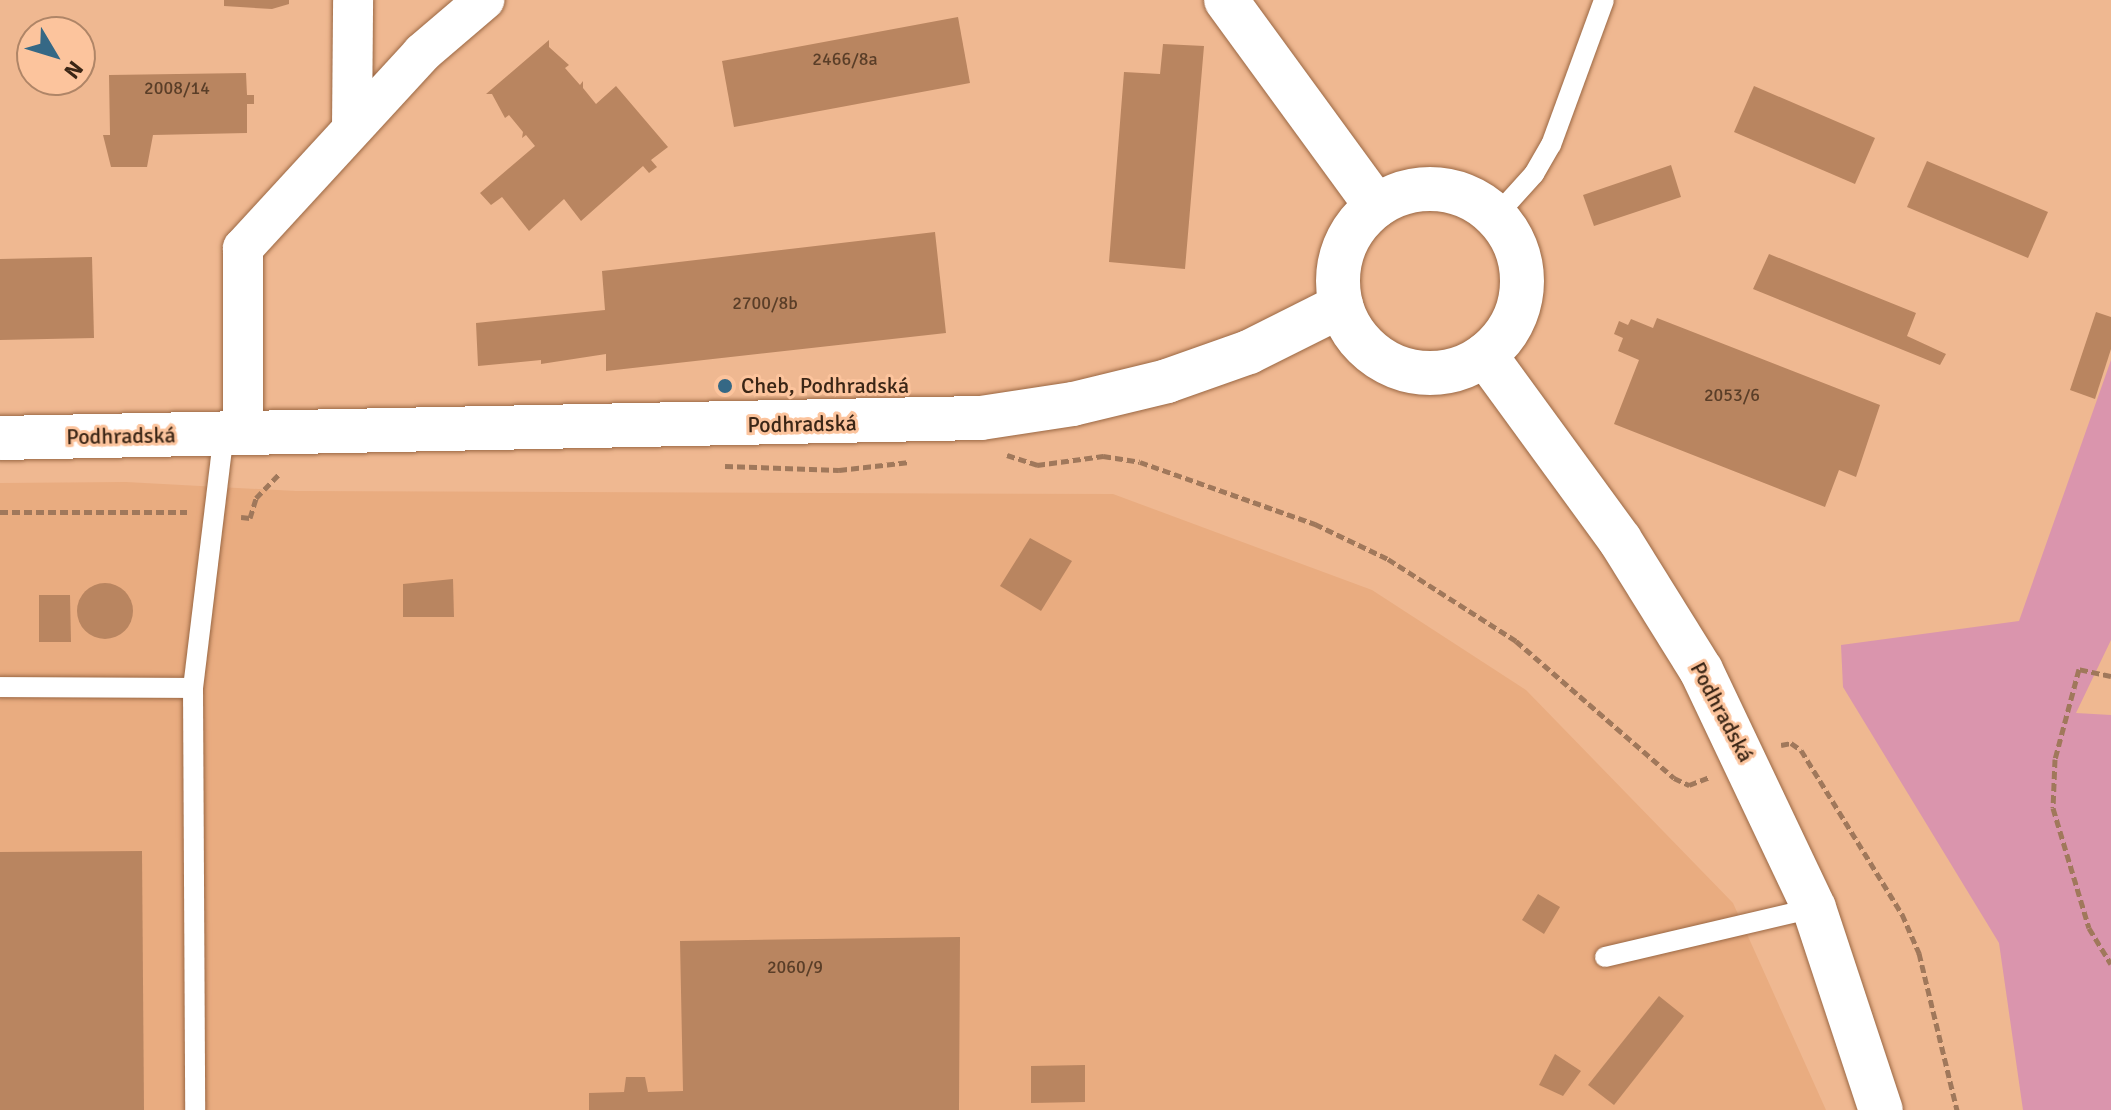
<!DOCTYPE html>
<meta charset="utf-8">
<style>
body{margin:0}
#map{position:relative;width:2111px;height:1110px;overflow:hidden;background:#efb891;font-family:Signika,sans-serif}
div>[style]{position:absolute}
.built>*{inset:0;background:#e9ac80}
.green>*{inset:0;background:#da95ad}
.building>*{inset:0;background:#b98560}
.round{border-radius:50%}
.path>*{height:5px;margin-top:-2.5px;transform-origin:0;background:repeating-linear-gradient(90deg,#a0785b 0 8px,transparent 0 12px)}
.roads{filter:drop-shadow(0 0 2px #9a6743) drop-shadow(0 0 2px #9a6743)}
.lane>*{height:20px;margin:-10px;padding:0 10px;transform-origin:10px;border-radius:10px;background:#fff}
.street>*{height:40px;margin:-20px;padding:0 20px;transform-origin:20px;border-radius:20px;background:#fff}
.secondary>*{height:44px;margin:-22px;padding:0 22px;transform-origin:22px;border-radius:22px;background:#fff}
.secondary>.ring{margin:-22px;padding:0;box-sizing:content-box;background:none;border:44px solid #fff;border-radius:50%}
.dots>*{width:22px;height:22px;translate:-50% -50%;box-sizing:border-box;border:4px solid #fcc49d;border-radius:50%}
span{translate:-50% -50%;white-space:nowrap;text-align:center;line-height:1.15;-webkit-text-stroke:6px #fcc49d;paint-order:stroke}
.number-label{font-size:18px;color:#5a3e28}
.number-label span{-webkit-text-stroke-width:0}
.poi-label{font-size:22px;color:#3b2616}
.left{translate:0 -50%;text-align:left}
.street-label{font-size:22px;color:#3b2616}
.north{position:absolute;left:16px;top:16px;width:80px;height:80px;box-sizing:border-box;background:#fcc49d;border:2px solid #af8567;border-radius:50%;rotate:128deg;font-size:22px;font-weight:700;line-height:32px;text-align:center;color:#3b2616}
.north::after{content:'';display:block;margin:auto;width:28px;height:36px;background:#356885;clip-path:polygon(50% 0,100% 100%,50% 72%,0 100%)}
</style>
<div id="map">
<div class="built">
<i style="clip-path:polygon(126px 482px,296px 491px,1113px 494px,1372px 590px,1526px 690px,1733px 903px,1826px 1110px,0 1110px,0 483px)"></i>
</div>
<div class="green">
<i style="clip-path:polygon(2111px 360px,2111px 640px,2076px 713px,2111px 715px,2111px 1110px,2023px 1110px,1999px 943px,1843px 687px,1841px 645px,2019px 621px)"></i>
</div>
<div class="building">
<i style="clip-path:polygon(224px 0,289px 0,289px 4px,272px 9px,224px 6px)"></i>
<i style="clip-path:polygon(958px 17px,970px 83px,734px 127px,722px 61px)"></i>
<i style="clip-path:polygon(549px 40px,549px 47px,569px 65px,565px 68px,580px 85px,583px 81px,583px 88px,596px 104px,616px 86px,668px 147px,651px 160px,657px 167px,649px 173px,643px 166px,581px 221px,564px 199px,529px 231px,502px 197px,491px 205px,480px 193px,535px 146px,526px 135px,522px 138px,523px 132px,509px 115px,505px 118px,492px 94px,486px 94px)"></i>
<i style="clip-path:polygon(1163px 44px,1204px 46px,1185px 269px,1109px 262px,1124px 72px,1160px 74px)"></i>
<i style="clip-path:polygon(246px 73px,247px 95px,254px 95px,254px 104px,247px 104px,247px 133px,153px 135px,147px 167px,111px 167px,103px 135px,110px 135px,109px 75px)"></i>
<i style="clip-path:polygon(1754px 86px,1875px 138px,1855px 184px,1734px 132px)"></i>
<i style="clip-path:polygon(1927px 161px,2048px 212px,2028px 258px,1907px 207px)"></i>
<i style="clip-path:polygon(1671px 165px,1681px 197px,1594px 226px,1583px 195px)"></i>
<i style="clip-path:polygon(935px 232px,946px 333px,606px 371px,606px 354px,541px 364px,541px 360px,478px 366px,476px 323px,605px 310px,602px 271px)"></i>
<i style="clip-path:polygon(1769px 254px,1916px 313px,1907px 336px,1946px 354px,1940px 365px,1753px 289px)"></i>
<i style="clip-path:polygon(92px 257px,94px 338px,0 340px,0 259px)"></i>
<i style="clip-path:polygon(2096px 312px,2111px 317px,2111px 349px,2095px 399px,2070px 390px)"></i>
<i style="clip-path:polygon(1657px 318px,1880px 405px,1856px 477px,1839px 470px,1825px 507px,1614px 424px,1639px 360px,1618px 351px,1623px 338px,1614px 334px,1619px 321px,1628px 325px,1631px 319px,1653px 328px)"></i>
<i style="clip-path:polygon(1030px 538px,1072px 561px,1041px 611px,1000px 586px)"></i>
<i style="clip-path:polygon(453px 579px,454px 617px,403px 617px,403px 584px)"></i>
<i class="round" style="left:77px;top:583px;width:56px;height:56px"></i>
<i style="clip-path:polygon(39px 595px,70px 595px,71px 642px,39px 642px)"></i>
<i style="clip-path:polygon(142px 851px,144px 1110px,0 1110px,0 852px)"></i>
<i style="clip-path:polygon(1538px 894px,1560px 907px,1544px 934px,1522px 920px)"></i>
<i style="clip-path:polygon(960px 937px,959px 1110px,589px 1110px,589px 1093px,624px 1092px,626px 1077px,645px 1077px,648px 1092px,683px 1091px,680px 941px)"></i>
<i style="clip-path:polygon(1659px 996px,1684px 1016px,1614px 1105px,1588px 1085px)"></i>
<i style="clip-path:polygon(1555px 1054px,1581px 1071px,1563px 1096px,1539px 1085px)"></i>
<i style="clip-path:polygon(1085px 1065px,1085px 1102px,1031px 1103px,1031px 1066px)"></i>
</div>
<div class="path">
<i style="left:1007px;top:455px;width:32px;rotate:18deg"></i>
<i style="left:1037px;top:465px;width:67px;rotate:-7.8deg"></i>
<i style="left:1103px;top:456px;width:37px;rotate:9deg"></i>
<i style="left:1140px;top:462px;width:186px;rotate:19.5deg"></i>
<i style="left:1315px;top:524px;width:81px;rotate:25.6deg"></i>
<i style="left:1388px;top:559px;width:152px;rotate:32.6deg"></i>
<i style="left:1516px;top:641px;width:209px;rotate:40.9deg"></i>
<i style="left:1674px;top:778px;width:17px;rotate:25deg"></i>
<i style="left:1689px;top:785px;width:22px;rotate:-21deg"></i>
<i style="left:725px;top:466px;width:114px;rotate:2deg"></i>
<i style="left:839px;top:470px;width:71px;rotate:-6.4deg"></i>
<i style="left:0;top:512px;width:187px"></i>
<i style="left:241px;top:517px;width:9px;rotate:6deg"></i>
<i style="left:250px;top:518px;width:21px;rotate:-73deg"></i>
<i style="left:256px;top:498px;width:35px;rotate:-46deg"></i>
<i style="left:2111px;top:676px;width:33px;rotate:-168deg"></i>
<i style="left:2079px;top:669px;width:93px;rotate:104.9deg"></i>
<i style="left:2055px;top:759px;width:49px;rotate:92.3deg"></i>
<i style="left:2053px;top:808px;width:125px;rotate:73.3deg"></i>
<i style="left:2089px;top:928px;width:42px;rotate:58.6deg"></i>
<i style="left:1781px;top:745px;width:10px;rotate:-11deg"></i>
<i style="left:1791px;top:743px;width:12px;rotate:35deg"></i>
<i style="left:1801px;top:750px;width:193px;rotate:58.4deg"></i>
<i style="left:1902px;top:914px;width:43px;rotate:66.4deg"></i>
<i style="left:1919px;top:953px;width:162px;rotate:76.4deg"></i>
</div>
<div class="roads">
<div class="lane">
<i style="left:1496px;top:216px;width:57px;rotate:-47.9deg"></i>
<i style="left:1534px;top:174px;width:34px;rotate:-60deg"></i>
<i style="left:1551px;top:145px;width:154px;rotate:-69.9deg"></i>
<i style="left:0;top:687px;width:193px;rotate:0.3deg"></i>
<i style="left:193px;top:688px;width:257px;rotate:-83.1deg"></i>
<i style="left:193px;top:688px;width:422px;rotate:89.7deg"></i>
<i style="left:1605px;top:957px;width:215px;rotate:-13.2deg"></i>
</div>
<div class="street">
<i style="left:352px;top:127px;width:127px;rotate:-89.5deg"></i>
<i style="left:243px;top:433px;width:185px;rotate:-90deg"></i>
<i style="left:243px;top:248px;width:265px;rotate:-47.4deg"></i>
<i style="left:422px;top:53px;width:82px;rotate:-40.5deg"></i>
</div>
<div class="secondary">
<i style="left:1226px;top:0;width:255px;rotate:53.9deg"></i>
<i class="ring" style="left:1338px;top:189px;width:140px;height:140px"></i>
<i style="left:1485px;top:355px;width:229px;rotate:53.9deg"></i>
<i style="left:1620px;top:540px;width:153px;rotate:58.1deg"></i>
<i style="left:1701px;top:670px;width:263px;rotate:64.6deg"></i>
<i style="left:1814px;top:908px;width:213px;rotate:71.7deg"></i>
<i style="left:0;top:438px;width:981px;rotate:-1.17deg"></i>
<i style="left:981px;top:418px;width:93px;rotate:-8.7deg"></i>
<i style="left:1073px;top:404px;width:97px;rotate:-13.7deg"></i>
<i style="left:1167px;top:381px;width:87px;rotate:-19.5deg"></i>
<i style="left:1249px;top:352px;width:103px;rotate:-26.6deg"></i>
</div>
</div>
<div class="dots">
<i style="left:725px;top:386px;background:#356885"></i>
</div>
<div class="number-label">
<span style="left:845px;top:59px">2466/8a</span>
<span style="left:177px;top:88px">2008/14</span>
<span style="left:765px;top:303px">2700/8b</span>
<span style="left:1732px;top:395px">2053/6</span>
<span style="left:795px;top:967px">2060/9</span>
</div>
<div class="poi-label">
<span class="left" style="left:741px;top:386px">Cheb, Podhradská</span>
</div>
<div class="street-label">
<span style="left:802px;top:424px;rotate:-1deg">Podhradská</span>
<span style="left:121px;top:436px;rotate:-1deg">Podhradská</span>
<span style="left:1722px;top:712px;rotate:62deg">Podhradská</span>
</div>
<div class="north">N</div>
</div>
